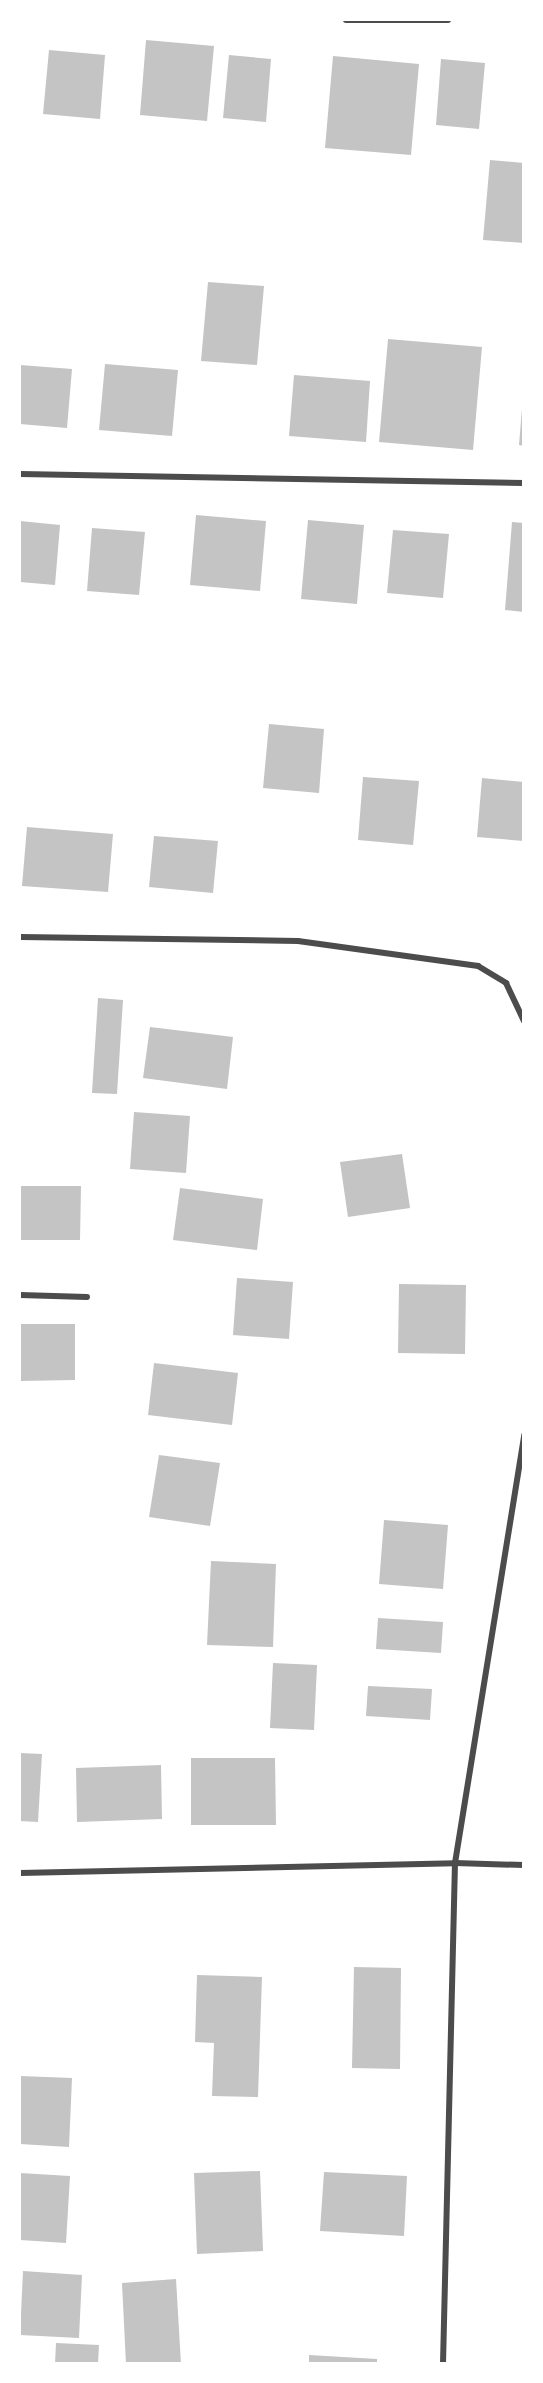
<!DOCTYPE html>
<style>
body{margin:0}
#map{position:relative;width:543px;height:2383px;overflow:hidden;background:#fff;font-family:Rubik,sans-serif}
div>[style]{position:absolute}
.building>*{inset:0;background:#c4c4c4}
.minor>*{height:6px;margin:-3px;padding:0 3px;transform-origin:3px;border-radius:3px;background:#4c4c4c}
span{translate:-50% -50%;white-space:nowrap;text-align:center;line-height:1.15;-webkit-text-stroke:4.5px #fff;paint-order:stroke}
.frame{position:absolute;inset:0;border:21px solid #fff;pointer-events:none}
</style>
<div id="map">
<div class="building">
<i style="clip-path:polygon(146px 40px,214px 46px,207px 121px,140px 115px)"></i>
<i style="clip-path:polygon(49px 50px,105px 55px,100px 119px,43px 114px)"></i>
<i style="clip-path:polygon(229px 55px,271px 59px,266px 122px,223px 118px)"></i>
<i style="clip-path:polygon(333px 56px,419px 64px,411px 155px,325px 148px)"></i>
<i style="clip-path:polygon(441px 59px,485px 63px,479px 129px,436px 125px)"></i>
<i style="clip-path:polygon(490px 160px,524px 163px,524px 243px,483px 240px)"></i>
<i style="clip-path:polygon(208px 282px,264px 286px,257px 365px,201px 361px)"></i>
<i style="clip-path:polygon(388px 339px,482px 347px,473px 450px,379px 442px)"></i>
<i style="clip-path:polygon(105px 364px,178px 370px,172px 436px,99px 430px)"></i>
<i style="clip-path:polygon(20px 365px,72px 369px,67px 428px,20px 424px)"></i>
<i style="clip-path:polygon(294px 375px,370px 381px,366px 442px,289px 436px)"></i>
<i style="clip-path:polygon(522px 409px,524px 409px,524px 446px,519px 445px)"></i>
<i style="clip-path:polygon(196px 515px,266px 521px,260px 591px,190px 585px)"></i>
<i style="clip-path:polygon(308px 520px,364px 525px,357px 604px,301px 599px)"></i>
<i style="clip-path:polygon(20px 521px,60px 525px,55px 585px,20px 582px)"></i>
<i style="clip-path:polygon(512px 522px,524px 523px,524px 612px,505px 610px)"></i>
<i style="clip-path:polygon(92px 528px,145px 532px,139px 595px,87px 591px)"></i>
<i style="clip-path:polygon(393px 530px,449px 534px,443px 598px,387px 593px)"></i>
<i style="clip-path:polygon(269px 724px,324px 729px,319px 793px,263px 788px)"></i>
<i style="clip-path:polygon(363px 777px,419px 781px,413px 845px,358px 840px)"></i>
<i style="clip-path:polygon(482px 778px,524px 782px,524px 841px,477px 837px)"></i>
<i style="clip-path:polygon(27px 827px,113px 834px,108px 892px,22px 886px)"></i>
<i style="clip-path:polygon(154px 836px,218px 841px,213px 893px,149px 887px)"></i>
<i style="clip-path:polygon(98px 998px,123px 1000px,117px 1094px,92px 1093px)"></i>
<i style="clip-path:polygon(150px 1027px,233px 1037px,227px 1089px,143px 1078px)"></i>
<i style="clip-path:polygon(134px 1112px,190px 1116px,186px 1173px,130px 1169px)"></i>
<i style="clip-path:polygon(402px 1154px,410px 1208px,348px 1217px,340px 1162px)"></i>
<i style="clip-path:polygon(20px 1186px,81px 1186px,80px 1240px,20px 1240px)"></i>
<i style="clip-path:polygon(180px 1188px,263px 1199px,257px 1250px,173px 1240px)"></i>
<i style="clip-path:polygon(237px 1278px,293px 1282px,289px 1339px,233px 1335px)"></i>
<i style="clip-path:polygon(399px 1284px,466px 1285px,465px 1354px,398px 1353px)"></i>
<i style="clip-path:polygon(20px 1324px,75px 1324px,75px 1380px,20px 1381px)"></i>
<i style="clip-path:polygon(154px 1363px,238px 1373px,232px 1425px,148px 1415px)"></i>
<i style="clip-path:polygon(159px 1455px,220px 1463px,210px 1526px,149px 1517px)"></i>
<i style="clip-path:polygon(384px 1520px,448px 1525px,443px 1589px,379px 1584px)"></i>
<i style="clip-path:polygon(211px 1561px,276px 1564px,273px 1647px,207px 1645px)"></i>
<i style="clip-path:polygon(378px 1618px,443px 1622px,441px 1653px,376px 1649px)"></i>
<i style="clip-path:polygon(273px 1663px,317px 1665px,314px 1730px,270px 1728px)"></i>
<i style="clip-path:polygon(368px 1686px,432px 1689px,430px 1720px,366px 1716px)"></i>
<i style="clip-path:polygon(20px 1753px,42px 1754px,38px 1822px,20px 1821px)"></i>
<i style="clip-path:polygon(191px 1758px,275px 1758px,276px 1825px,191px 1825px)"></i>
<i style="clip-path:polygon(161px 1765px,162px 1819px,77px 1822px,76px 1768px)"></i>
<i style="clip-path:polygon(354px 1967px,401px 1968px,400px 2069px,352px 2068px)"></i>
<i style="clip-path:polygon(197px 1975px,262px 1977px,258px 2097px,212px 2096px,214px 2043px,195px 2042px)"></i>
<i style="clip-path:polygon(20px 2076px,72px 2078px,69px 2147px,20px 2144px)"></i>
<i style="clip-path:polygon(260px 2171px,263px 2251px,197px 2254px,194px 2173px)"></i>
<i style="clip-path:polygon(324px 2172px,407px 2176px,404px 2236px,320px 2231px)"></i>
<i style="clip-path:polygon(20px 2173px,70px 2176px,66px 2243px,20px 2240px)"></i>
<i style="clip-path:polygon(23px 2271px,82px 2275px,79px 2338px,20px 2335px)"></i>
<i style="clip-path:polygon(176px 2279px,181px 2364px,126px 2364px,122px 2283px)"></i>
<i style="clip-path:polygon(56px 2343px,99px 2345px,98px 2364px,55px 2364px)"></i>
<i style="clip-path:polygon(309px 2355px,377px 2359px,377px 2364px,309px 2364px)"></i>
</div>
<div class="minor">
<i style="left:346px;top:20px;width:102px"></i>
<i style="left:20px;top:474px;width:504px;rotate:1.02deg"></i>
<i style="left:20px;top:937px;width:278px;rotate:0.8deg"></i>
<i style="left:298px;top:941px;width:182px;rotate:7.9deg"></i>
<i style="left:478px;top:966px;width:33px;rotate:31deg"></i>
<i style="left:506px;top:983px;width:42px;rotate:64.7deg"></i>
<i style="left:20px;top:1295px;width:67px;rotate:1.7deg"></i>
<i style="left:20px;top:1873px;width:435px;rotate:-1.3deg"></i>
<i style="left:455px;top:1863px;width:69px;rotate:1.7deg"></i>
<i style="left:443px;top:2364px;width:501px;rotate:-88.63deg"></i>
<i style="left:455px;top:1863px;width:434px;rotate:-80.8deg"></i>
</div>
<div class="frame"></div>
</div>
